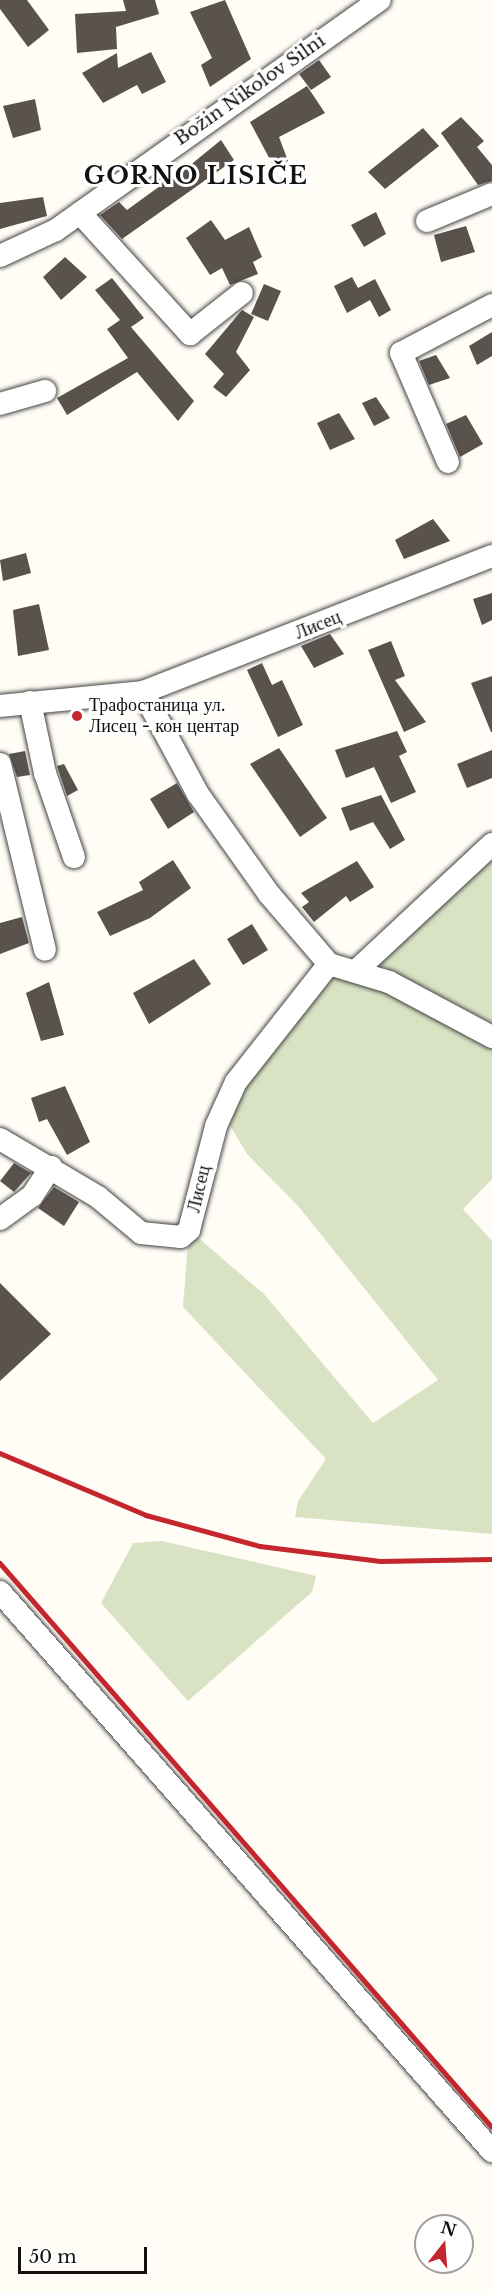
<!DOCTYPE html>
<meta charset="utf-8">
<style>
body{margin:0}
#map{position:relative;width:492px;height:2292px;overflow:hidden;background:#fffdf5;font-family:"Libre Baskerville",serif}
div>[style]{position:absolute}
.cemetery>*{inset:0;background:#d9e3c4}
.building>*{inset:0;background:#5a524d}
.roads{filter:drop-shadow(0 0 2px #444) drop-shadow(0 0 2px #444)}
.minor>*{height:22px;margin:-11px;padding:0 11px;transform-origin:11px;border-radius:11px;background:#fff}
.rail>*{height:4.5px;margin:-2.25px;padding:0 2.25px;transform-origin:2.25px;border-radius:2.25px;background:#c4262e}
.dots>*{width:16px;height:16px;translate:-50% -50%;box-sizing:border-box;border:3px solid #fff;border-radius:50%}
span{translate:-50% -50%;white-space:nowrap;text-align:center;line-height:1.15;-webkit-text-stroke:6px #fff;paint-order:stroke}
.street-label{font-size:18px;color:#111}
.poi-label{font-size:18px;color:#111}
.left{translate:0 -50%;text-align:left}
.district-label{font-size:24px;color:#111;font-weight:700;letter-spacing:1.5px}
.north{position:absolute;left:414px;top:2214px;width:60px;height:60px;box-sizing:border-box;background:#fff;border:2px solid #a0a0a0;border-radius:50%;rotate:17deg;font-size:16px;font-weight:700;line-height:24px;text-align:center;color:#111}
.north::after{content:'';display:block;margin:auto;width:21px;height:27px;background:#c4262e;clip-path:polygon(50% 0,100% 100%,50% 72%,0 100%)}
.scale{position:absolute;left:18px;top:2247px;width:129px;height:27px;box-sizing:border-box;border:3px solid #111;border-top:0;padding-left:8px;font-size:18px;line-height:21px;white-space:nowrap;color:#111;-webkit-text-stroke:4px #fff;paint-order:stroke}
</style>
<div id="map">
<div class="cemetery">
<i style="clip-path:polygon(492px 859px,492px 1023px,375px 962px)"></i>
<i style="clip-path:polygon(329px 964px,492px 1037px,492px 1179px,463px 1209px,492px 1241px,492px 1534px,295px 1517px,298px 1501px,326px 1459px,183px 1307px,189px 1230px,264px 1294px,373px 1423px,438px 1380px,298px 1206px,247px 1154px,222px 1112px)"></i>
<i style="clip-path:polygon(162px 1541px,316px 1576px,312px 1592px,188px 1701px,101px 1603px,133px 1543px)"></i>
</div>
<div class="building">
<i style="clip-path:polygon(0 0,27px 0,49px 30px,28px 47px,0 9px)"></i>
<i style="clip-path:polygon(123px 0,155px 0,159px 14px,116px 27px,117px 49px,77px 53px,75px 14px,126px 11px)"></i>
<i style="clip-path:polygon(225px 0,251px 59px,210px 87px,201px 65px,212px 58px,190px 12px)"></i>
<i style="clip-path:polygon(151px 52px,166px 82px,142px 94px,137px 85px,103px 103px,82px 73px,117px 53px,118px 68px)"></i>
<i style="clip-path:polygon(319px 60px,331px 77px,311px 90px,299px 74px)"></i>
<i style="clip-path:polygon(307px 86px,325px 113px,279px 137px,288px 161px,274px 167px,250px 122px)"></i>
<i style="clip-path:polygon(35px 99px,41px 130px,13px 138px,3px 106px)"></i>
<i style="clip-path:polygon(461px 117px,484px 141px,477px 147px,492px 165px,492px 181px,478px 185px,441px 133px)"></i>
<i style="clip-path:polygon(423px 128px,439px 146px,385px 189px,368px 172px)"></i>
<i style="clip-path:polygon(221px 140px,234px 160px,122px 239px,100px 215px,119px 202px,127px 210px,160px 186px,156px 181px,167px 173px,172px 180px)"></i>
<i style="clip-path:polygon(43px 197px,47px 216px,0 229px,0 203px)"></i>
<i style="clip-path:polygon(376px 212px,386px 234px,364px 247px,351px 225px)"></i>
<i style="clip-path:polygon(211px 220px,225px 240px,249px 227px,262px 257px,253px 262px,258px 274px,230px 285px,222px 268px,210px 275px,186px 238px)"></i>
<i style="clip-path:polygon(466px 226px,475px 252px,441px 262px,434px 235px)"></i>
<i style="clip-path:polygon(65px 257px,87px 277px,61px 300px,43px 277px)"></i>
<i style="clip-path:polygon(352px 277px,358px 288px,375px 279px,391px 310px,379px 317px,370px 300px,347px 313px,334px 286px)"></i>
<i style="clip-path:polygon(112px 278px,144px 318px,131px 327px,194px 401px,178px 421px,137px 372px,67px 415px,57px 398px,128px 358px,107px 329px,120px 320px,95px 290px)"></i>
<i style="clip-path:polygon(264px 284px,281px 291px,268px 321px,251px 314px)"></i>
<i style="clip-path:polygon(242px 310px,254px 317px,236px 352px,250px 370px,226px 397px,213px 387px,224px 374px,205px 354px)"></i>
<i style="clip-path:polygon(492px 332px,492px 356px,477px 365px,469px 346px)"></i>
<i style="clip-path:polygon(436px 355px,450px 378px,429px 385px,419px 361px)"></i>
<i style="clip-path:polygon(376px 397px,390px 418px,374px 426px,362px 403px)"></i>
<i style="clip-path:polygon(339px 413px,355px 439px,330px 450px,317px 423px)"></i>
<i style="clip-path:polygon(466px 415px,483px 444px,460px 457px,446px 424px)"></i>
<i style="clip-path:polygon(433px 519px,450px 541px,404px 559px,395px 540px)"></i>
<i style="clip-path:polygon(26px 553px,31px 573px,3px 581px,0 560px)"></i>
<i style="clip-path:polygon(492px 593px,492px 620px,482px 625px,473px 599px)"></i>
<i style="clip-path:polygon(39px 604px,49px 650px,18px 656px,13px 610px)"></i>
<i style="clip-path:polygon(330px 634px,344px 654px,314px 668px,301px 646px)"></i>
<i style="clip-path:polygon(391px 641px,405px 676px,395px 680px,426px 722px,404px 732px,368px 650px)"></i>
<i style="clip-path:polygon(262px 663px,272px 685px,282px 680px,303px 725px,278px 737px,247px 670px)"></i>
<i style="clip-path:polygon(492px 676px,492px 732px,491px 732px,471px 683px)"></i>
<i style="clip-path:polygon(397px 731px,407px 752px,399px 756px,416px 792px,391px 803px,374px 767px,346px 778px,335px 750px)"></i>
<i style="clip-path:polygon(279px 748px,327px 818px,300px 837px,250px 764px)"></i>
<i style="clip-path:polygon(492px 750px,492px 778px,467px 788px,457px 764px)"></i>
<i style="clip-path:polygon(25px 751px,30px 775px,17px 777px,9px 754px)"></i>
<i style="clip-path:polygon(64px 764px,78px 790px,67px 796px,57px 766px)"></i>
<i style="clip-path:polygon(177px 783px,194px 812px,168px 829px,150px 799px)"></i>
<i style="clip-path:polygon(381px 795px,405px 840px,390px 849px,373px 822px,350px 831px,341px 808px)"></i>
<i style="clip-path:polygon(173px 860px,191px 888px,150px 918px,110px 936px,97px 912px,143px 890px,139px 882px)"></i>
<i style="clip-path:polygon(357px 861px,374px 887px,350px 902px,346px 896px,314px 922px,302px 907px,309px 902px,301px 893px)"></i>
<i style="clip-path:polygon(22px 917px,29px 943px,0 954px,0 923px)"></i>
<i style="clip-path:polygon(252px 924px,268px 950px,243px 965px,227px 939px)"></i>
<i style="clip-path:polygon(194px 959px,211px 984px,149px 1024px,133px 993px)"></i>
<i style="clip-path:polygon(49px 982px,64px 1035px,41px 1041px,26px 993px)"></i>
<i style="clip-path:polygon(65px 1086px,90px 1142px,67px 1155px,47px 1119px,39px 1122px,31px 1098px)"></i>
<i style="clip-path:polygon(14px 1163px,31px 1173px,14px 1192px,0 1181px)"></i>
<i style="clip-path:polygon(54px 1187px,79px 1202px,64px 1226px,38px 1208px)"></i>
<i style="clip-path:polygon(0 1283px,51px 1334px,0 1381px)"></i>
</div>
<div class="roads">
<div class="minor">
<i style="left:80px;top:213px;width:164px;rotate:47.7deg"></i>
<i style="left:190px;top:334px;width:66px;rotate:-38.3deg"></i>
<i style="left:427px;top:221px;width:70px;rotate:-22.6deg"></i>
<i style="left:0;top:256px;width:62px;rotate:-24.9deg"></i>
<i style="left:56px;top:230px;width:397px;rotate:-35.4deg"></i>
<i style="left:0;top:404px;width:47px;rotate:-16.1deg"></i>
<i style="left:448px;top:462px;width:119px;rotate:-113.3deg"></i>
<i style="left:401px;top:353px;width:103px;rotate:-27.8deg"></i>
<i style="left:143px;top:692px;width:116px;rotate:61.7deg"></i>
<i style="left:198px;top:794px;width:123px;rotate:54.6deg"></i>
<i style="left:269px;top:894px;width:92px;rotate:49.4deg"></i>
<i style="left:329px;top:964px;width:63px;rotate:16.7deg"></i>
<i style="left:389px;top:982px;width:117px;rotate:28.1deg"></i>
<i style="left:30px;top:702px;width:73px;rotate:78.1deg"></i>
<i style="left:45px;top:773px;width:89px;rotate:71deg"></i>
<i style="left:0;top:706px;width:144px;rotate:-5.6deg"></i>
<i style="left:143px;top:692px;width:375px;rotate:-21.3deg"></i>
<i style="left:0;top:764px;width:191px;rotate:76.4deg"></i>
<i style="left:357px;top:970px;width:185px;rotate:-43deg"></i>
<i style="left:0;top:1139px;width:114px;rotate:30.6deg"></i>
<i style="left:98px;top:1197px;width:56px;rotate:39.9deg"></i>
<i style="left:141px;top:1233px;width:40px;rotate:5.7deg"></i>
<i style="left:181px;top:1237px;width:11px;rotate:-41deg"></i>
<i style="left:189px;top:1230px;width:107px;rotate:-75.4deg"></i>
<i style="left:216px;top:1126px;width:48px;rotate:-65.6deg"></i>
<i style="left:236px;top:1082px;width:150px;rotate:-51.8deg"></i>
<i style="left:0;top:1219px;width:39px;rotate:-36deg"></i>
<i style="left:32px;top:1196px;width:35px;rotate:-57deg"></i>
<i style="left:0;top:1592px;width:745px;rotate:48.65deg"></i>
</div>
</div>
<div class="rail">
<i style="left:0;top:1453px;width:159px;rotate:23deg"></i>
<i style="left:146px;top:1515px;width:118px;rotate:15.2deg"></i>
<i style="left:260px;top:1546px;width:121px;rotate:7.1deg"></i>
<i style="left:380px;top:1561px;width:112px;rotate:-1deg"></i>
<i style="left:0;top:1563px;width:748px;rotate:48.9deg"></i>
</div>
<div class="dots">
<i style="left:77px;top:716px;background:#c4262e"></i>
</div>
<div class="street-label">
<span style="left:250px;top:90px;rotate:-35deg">Božin Nikolov Silni</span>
<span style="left:318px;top:625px;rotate:-22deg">Лисец</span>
<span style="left:199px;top:1189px;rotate:-77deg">Лисец</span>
</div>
<div class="poi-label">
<span class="left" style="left:89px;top:716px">Трафостаница ул.<br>Лисец - кон центар</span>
</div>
<div class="district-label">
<span style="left:196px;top:176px">GORNO LISIČE</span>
</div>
<div class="north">N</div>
<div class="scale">50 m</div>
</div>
